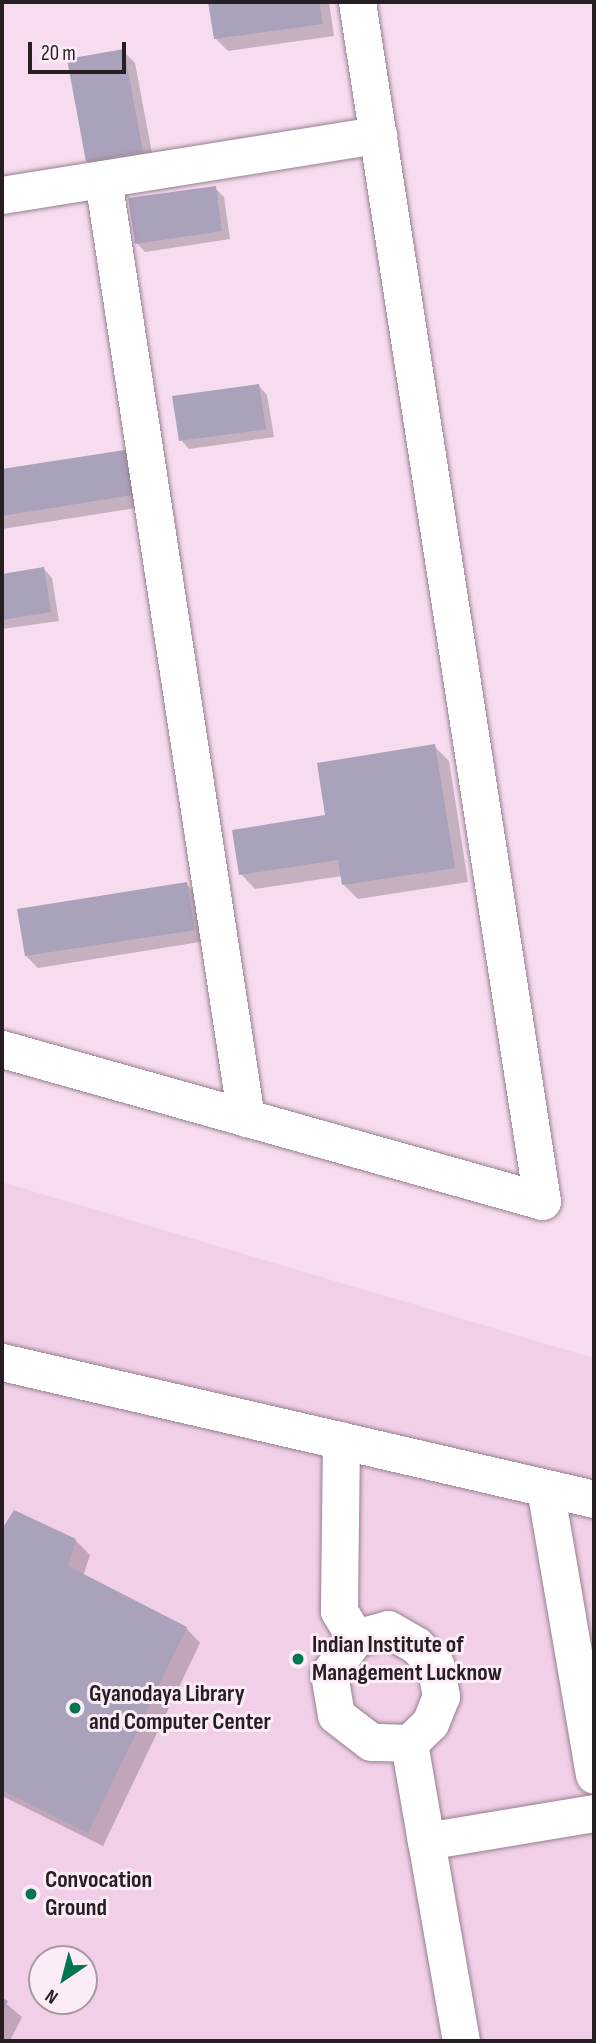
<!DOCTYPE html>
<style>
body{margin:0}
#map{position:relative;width:596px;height:2043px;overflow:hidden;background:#f6dcee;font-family:"Sofia Sans Condensed",sans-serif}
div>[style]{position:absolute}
.built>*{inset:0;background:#f1d0e7}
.shadow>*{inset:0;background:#0003}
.building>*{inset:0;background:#aaa1ba}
.roads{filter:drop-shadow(0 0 2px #977f90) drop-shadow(0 0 2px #977f90)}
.minor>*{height:37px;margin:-18.5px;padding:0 18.5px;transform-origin:18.5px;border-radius:18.5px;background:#fff}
.dots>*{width:19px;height:19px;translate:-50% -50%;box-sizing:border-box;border:4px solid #fcecf7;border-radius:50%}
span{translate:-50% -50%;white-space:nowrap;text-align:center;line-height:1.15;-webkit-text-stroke:6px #fcecf7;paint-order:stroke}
.poi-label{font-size:24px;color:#271e24;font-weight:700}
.left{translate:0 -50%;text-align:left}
.frame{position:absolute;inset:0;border:4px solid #271e24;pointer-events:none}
.north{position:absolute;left:28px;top:1945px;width:70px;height:70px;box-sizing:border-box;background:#fcecf7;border:2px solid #a79aa3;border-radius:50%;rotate:215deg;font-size:19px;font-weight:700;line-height:28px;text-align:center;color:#271e24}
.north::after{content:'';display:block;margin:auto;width:24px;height:32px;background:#027651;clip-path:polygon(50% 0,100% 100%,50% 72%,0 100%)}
.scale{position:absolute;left:28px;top:42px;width:98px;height:32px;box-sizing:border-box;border:4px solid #271e24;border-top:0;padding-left:9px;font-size:21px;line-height:24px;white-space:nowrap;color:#271e24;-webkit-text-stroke:5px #fcecf7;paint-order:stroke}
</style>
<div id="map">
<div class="built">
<i style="clip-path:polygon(evenodd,2px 1182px,594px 1358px,594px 2041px,2px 2041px,2px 1182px,42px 1959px,84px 1959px,84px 2001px,42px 2001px,42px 1959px)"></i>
</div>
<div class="shadow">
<i style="clip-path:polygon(210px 2px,329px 2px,334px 36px,228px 51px,215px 38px)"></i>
<i style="clip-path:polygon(123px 51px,135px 63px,154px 164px,100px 173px,88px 161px)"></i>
<i style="clip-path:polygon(215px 188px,224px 197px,230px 239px,145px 252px,137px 243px)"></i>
<i style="clip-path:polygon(259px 386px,267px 395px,274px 437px,189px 449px,181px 440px)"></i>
<i style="clip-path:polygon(130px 451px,149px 506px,2px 529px,2px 471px)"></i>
<i style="clip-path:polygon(44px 569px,52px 578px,59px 621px,2px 629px,2px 575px)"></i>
<i style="clip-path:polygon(434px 746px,449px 761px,468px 882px,358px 899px,343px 884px,342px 876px,255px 889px,241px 874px)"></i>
<i style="clip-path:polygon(186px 884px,199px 896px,206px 941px,38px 968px,26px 956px)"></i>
<i style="clip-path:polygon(2px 1530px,75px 1540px,90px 1555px,83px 1576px,186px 1628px,200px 1643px,103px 1846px,2px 1796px)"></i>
<i style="clip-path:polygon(2px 2000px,22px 2017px,10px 2041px,2px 2041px)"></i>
</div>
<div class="building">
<i style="clip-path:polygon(208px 2px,319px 2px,323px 24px,214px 39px)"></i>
<i style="clip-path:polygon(124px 49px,143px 152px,86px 162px,67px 59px)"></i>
<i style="clip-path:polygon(216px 186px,222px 231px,135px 244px,128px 198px)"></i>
<i style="clip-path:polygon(259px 384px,266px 429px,179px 441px,172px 396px)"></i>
<i style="clip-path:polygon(131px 449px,138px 494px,2px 516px,2px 469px)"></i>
<i style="clip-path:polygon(44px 567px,51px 612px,2px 620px,2px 574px)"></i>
<i style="clip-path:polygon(435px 744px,455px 868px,342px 885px,338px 860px,239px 875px,232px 830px,325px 815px,317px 763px)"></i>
<i style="clip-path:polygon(187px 882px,195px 930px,25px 956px,17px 909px)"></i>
<i style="clip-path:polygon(14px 1510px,76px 1539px,68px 1566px,187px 1627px,88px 1833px,2px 1790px,2px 1529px)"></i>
<i style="clip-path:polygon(2px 1998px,8px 2001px,2px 2015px)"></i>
</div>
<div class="roads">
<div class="minor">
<i style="left:103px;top:179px;width:950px;rotate:81.34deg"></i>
<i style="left:2px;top:195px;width:381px;rotate:-9.1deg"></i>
<i style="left:2px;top:1049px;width:561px;rotate:15.72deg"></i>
<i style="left:542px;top:1201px;width:1213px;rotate:-98.77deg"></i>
<i style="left:2px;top:1362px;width:608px;rotate:13.03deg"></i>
<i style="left:341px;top:1440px;width:171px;rotate:90.7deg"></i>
<i style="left:339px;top:1611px;width:31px;rotate:59deg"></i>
<i style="left:545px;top:1488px;width:291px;rotate:80.3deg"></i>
<i style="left:409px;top:1743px;width:38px;rotate:-178deg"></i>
<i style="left:371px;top:1742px;width:44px;rotate:-142.4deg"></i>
<i style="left:336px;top:1715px;width:42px;rotate:-99.7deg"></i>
<i style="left:329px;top:1674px;width:44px;rotate:-54.2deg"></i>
<i style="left:355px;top:1638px;width:34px;rotate:-15deg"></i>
<i style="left:388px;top:1629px;width:32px;rotate:30deg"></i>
<i style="left:416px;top:1645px;width:28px;rotate:46deg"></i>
<i style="left:435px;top:1665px;width:32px;rotate:79deg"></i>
<i style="left:441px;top:1696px;width:29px;rotate:112deg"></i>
<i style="left:430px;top:1723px;width:29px;rotate:136deg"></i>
<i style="left:409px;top:1743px;width:99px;rotate:80.2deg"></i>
<i style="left:461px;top:2041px;width:203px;rotate:-99.9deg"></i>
<i style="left:426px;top:1841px;width:170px;rotate:-9.5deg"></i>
</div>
</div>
<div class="dots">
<i style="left:298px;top:1659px;background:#027651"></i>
<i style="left:75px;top:1708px;background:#027651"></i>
<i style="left:31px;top:1894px;background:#027651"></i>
</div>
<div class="poi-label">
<span class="left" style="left:312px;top:1659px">Indian Institute of<br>Management Lucknow</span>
<span class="left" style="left:89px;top:1708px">Gyanodaya Library<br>and Computer Center</span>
<span class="left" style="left:45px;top:1894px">Convocation<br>Ground</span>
</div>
<div class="frame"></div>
<div class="north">N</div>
<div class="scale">20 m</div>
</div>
